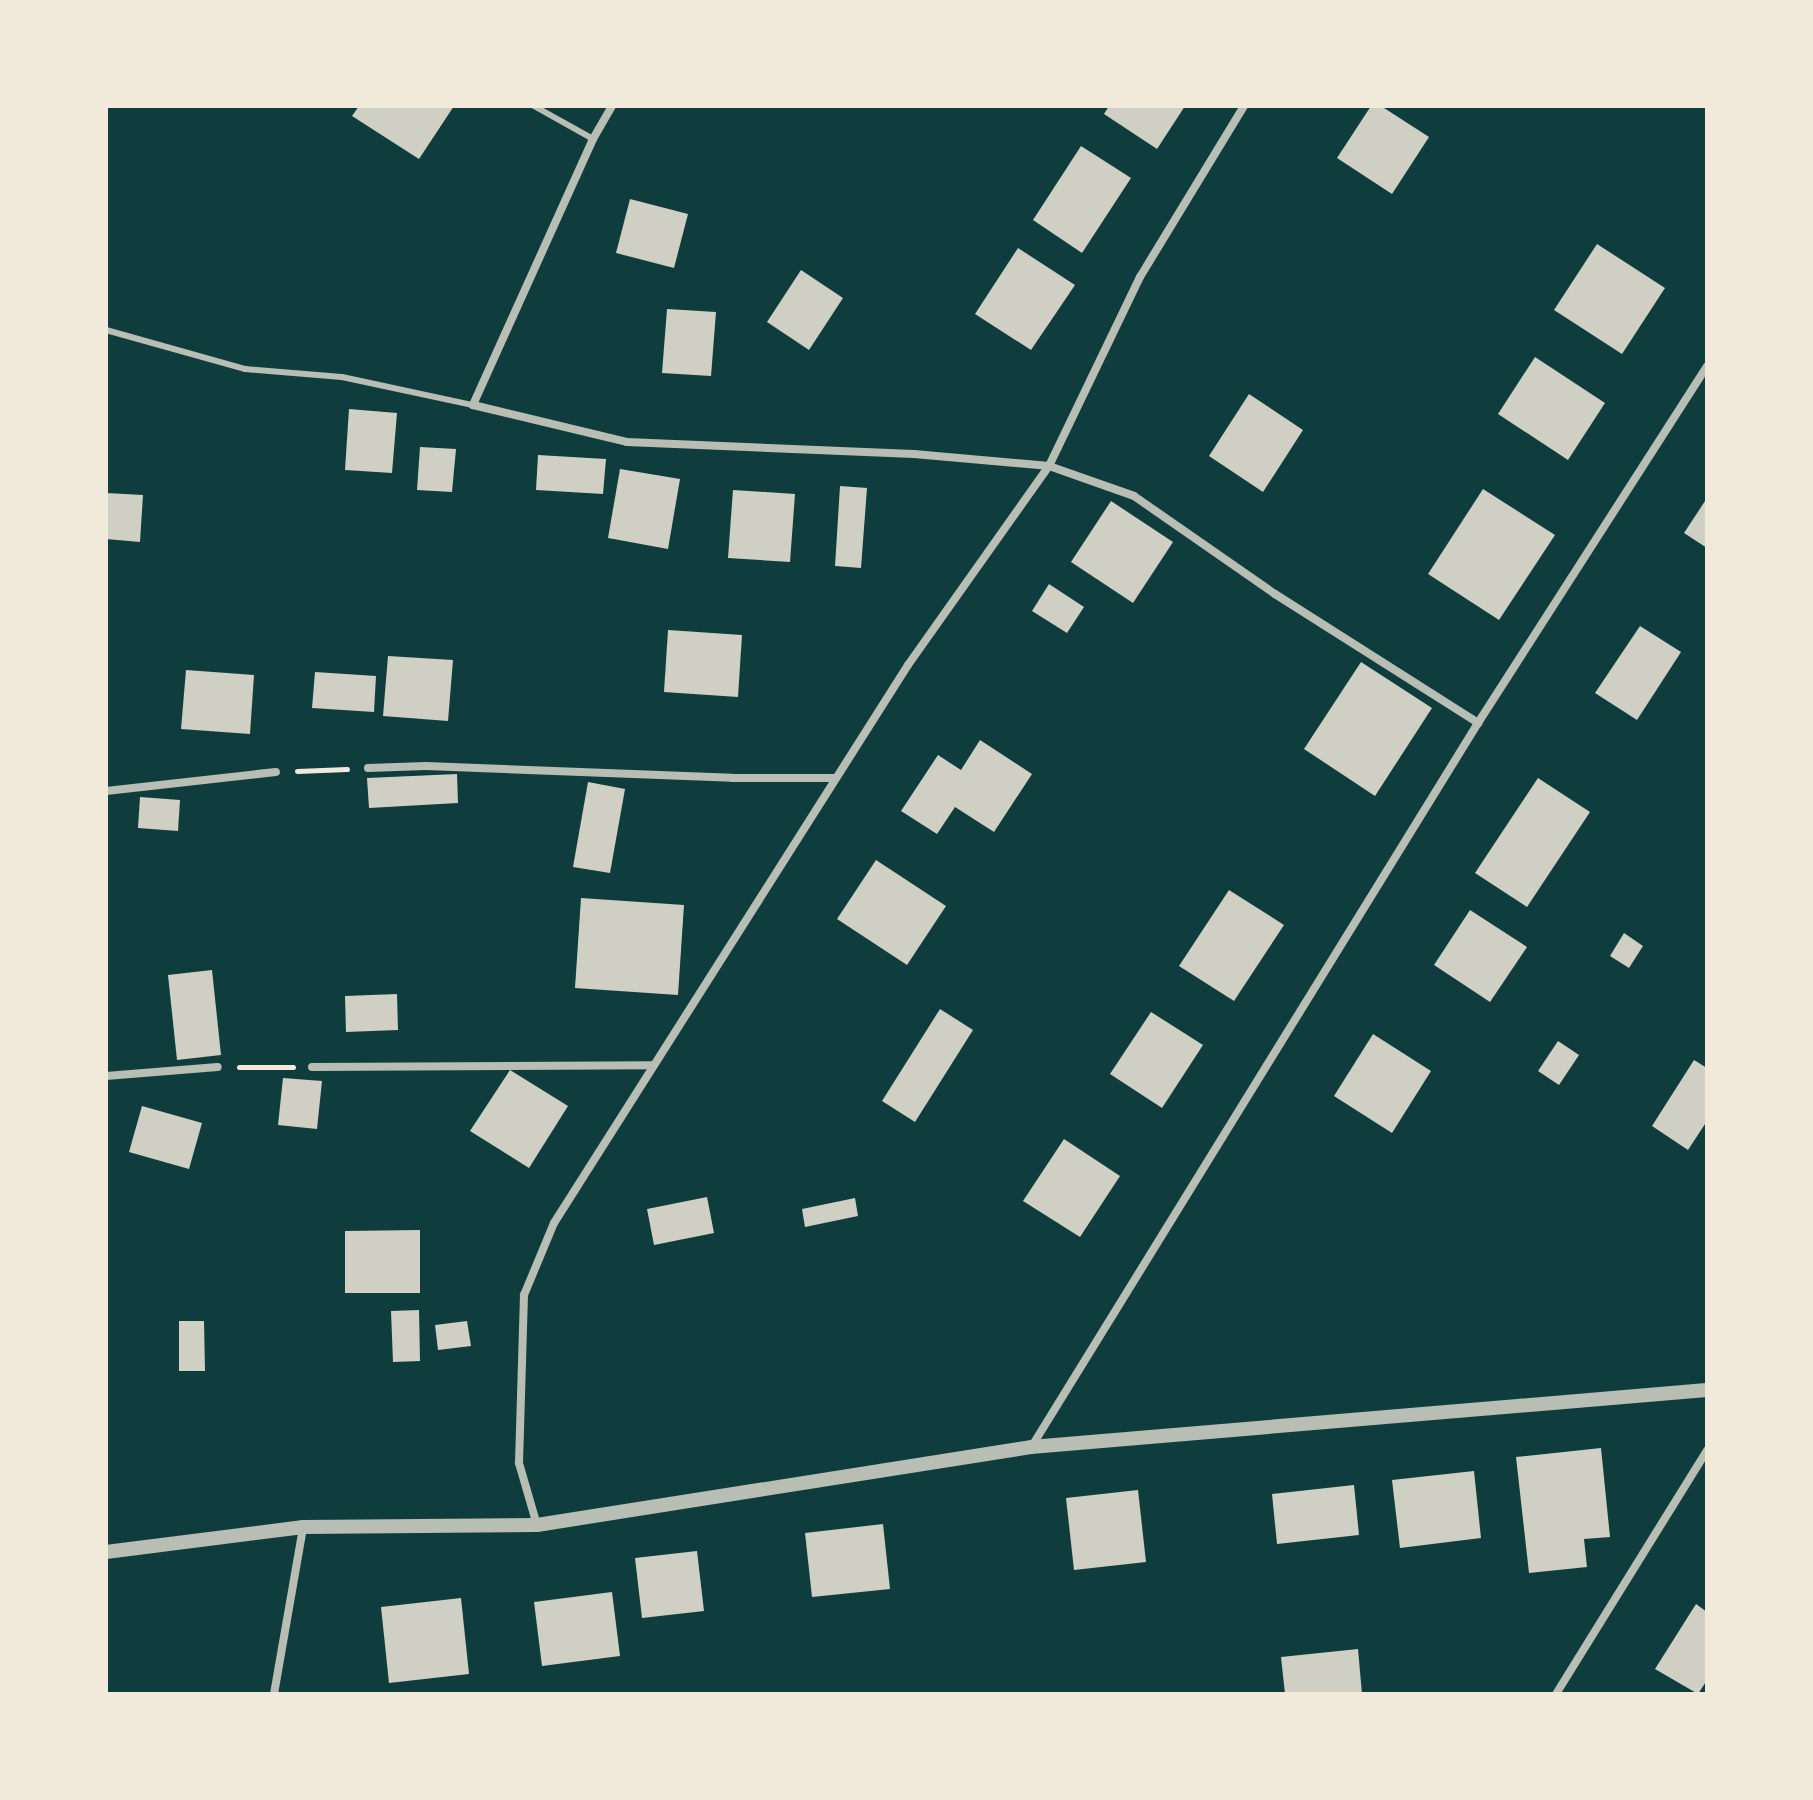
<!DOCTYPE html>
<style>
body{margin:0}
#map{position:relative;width:1813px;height:1800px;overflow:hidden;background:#0f3d3e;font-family:"Roboto Condensed",sans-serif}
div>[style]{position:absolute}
.building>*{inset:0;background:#cfcfc3}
.path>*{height:5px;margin:-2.5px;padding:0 2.5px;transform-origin:2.5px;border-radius:2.5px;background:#f1e9da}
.service>*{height:6px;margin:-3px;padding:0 3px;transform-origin:3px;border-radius:3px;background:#b8beb3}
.minor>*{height:8px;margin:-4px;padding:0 4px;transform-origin:4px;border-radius:4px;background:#b8beb3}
.tertiary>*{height:14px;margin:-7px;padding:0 7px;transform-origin:7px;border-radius:7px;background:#b8beb3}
span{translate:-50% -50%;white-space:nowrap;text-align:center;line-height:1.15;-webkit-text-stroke:8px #f1e9da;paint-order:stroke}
.frame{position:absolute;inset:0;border:108px solid #f1e9da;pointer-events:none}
</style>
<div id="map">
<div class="building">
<i style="clip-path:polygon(359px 106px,454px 106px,419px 159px,352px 116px)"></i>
<i style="clip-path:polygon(1109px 106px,1185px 106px,1157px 149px,1104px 114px)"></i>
<i style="clip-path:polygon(1371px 106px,1381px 106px,1429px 137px,1392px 194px,1337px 158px)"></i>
<i style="clip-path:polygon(1081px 146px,1131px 178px,1082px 253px,1033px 220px)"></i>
<i style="clip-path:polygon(630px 199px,688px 214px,674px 268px,616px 253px)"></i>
<i style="clip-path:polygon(1597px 244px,1665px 288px,1622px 354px,1554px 310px)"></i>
<i style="clip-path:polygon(1018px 248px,1075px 285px,1031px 350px,975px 314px)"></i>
<i style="clip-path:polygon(801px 270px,843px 298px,809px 350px,767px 322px)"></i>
<i style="clip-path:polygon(667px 309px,716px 312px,711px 376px,662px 373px)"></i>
<i style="clip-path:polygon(1535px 357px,1605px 403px,1568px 460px,1498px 414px)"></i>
<i style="clip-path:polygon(1249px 394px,1303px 430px,1263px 492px,1209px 456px)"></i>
<i style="clip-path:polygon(349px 409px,397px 413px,392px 473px,345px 470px)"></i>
<i style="clip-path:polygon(420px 447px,456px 449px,452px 492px,417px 490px)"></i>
<i style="clip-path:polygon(538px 455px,606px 459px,603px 494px,536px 490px)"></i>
<i style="clip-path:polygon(620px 469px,680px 479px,668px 549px,608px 538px)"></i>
<i style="clip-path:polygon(840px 486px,867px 488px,861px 568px,835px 566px)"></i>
<i style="clip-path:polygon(1483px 489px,1555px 535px,1499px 620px,1428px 574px)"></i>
<i style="clip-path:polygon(733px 490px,795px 494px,790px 562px,728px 558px)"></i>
<i style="clip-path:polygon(106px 493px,143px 495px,140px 542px,106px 539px)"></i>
<i style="clip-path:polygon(1707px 498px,1707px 548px,1684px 533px)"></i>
<i style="clip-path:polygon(1111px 501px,1173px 542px,1133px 603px,1071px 562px)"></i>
<i style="clip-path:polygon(1049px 584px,1084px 607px,1067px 633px,1032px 611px)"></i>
<i style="clip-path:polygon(1640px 626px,1681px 652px,1637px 720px,1595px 693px)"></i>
<i style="clip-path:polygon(668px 630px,742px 635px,738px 697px,664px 692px)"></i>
<i style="clip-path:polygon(388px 656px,453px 660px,448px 721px,383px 716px)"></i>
<i style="clip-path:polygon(1361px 662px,1432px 708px,1375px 796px,1304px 749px)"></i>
<i style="clip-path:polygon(186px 670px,254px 675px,250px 734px,181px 729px)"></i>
<i style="clip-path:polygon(315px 672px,376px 676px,374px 712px,312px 708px)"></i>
<i style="clip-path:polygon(980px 740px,1032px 774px,994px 832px,955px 807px,937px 834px,901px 811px,938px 755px,961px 770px)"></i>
<i style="clip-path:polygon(457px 774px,458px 803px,369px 808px,367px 778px)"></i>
<i style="clip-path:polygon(1538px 778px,1590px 812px,1527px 907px,1475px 873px)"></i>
<i style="clip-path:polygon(588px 782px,625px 789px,610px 873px,573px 867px)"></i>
<i style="clip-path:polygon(140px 797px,180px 800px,178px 831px,138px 828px)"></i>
<i style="clip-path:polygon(876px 860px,946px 906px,907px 965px,837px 919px)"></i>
<i style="clip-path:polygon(1229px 890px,1284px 925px,1234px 1001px,1179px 966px)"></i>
<i style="clip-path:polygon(581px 898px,684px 905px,678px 995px,575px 988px)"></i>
<i style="clip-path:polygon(1470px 910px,1527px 947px,1490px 1002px,1434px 965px)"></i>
<i style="clip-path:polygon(1624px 933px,1643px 946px,1629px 968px,1610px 956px)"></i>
<i style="clip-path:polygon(212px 970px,221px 1055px,177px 1060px,168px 975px)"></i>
<i style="clip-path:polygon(397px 994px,398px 1030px,346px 1032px,345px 996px)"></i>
<i style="clip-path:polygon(940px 1009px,973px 1030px,915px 1122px,882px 1101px)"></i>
<i style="clip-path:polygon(1151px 1012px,1203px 1045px,1162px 1108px,1110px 1074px)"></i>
<i style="clip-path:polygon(1373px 1034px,1431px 1071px,1392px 1133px,1334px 1096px)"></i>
<i style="clip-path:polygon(1558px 1041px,1579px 1055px,1559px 1085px,1538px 1071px)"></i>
<i style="clip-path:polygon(1694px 1060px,1707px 1068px,1707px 1121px,1688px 1150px,1652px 1126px)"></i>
<i style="clip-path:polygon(510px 1070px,568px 1106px,529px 1168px,470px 1131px)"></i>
<i style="clip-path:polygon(283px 1078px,322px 1081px,317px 1129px,278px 1125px)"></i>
<i style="clip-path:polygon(142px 1106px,202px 1123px,189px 1169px,129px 1152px)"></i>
<i style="clip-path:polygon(1064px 1139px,1120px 1176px,1080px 1237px,1023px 1201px)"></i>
<i style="clip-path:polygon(707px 1197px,714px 1233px,654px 1245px,647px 1209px)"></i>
<i style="clip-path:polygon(855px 1198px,858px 1216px,805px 1227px,802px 1209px)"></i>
<i style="clip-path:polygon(420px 1230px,420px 1293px,345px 1293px,345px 1231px)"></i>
<i style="clip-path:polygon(419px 1310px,420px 1361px,393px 1362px,391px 1311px)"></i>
<i style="clip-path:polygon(179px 1321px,204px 1321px,205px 1371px,179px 1371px)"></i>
<i style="clip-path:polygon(467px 1321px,471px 1346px,438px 1350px,435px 1325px)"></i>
<i style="clip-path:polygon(1601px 1448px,1610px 1537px,1584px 1539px,1587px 1567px,1529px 1573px,1516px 1457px)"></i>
<i style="clip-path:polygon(1474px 1471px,1481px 1538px,1400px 1548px,1392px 1480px)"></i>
<i style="clip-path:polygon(1354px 1485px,1359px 1535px,1277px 1544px,1272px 1494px)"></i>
<i style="clip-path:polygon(1138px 1490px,1146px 1562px,1074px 1570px,1066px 1498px)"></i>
<i style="clip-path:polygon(883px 1524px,890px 1589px,812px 1597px,805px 1533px)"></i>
<i style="clip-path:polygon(697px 1551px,704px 1611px,642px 1618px,635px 1558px)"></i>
<i style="clip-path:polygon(612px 1592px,620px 1656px,542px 1666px,534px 1602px)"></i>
<i style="clip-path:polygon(461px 1598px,469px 1674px,389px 1683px,381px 1607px)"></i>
<i style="clip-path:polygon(1696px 1604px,1707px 1612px,1707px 1680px,1698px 1694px,1655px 1669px)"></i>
<i style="clip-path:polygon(1358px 1649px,1362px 1694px,1285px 1694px,1281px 1657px)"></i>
</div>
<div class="path">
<i style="left:297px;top:771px;width:50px;rotate:-2.3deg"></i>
<i style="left:239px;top:1067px;width:54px"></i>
</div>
<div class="service">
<i style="left:534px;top:106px;width:68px;rotate:29.2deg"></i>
<i style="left:106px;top:330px;width:144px;rotate:15.7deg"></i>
<i style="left:245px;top:369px;width:97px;rotate:4.7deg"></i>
<i style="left:342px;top:377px;width:134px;rotate:12.1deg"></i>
</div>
<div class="minor">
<i style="left:612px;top:106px;width:38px;rotate:120deg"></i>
<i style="left:593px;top:139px;width:292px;rotate:114.3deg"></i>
<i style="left:473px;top:405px;width:158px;rotate:13.5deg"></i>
<i style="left:627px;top:442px;width:287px;rotate:2.4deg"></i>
<i style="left:914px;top:454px;width:136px;rotate:5.1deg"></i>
<i style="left:1049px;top:466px;width:90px;rotate:19.4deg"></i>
<i style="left:1134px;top:496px;width:172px;rotate:34.8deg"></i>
<i style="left:1275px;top:594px;width:241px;rotate:32.4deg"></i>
<i style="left:368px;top:768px;width:58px;rotate:-2deg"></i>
<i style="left:426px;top:766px;width:306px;rotate:2.2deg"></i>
<i style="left:732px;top:778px;width:103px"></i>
<i style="left:106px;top:791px;width:171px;rotate:-6.4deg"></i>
<i style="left:312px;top:1067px;width:340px;rotate:-0.3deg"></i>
<i style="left:106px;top:1076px;width:112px;rotate:-4.6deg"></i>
<i style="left:1032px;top:1446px;width:849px;rotate:-58.33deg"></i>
<i style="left:1478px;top:723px;width:424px;rotate:-57.3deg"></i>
<i style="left:537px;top:1525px;width:65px;rotate:-106.2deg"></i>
<i style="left:519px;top:1463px;width:168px;rotate:-88.3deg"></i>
<i style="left:524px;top:1295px;width:78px;rotate:-67.4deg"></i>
<i style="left:554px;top:1223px;width:661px;rotate:-57.61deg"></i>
<i style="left:908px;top:665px;width:244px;rotate:-54.7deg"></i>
<i style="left:1049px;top:466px;width:210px;rotate:-64.3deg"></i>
<i style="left:1140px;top:277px;width:200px;rotate:-58.7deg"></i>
<i style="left:274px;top:1694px;width:169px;rotate:-80.1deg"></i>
<i style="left:1556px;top:1694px;width:287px;rotate:-58.2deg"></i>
</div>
<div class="tertiary">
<i style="left:106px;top:1552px;width:199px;rotate:-7.2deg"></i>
<i style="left:303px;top:1527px;width:234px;rotate:-0.5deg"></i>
<i style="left:537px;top:1525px;width:500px;rotate:-8.97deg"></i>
<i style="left:1031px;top:1447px;width:678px;rotate:-4.82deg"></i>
</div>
<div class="frame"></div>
</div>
